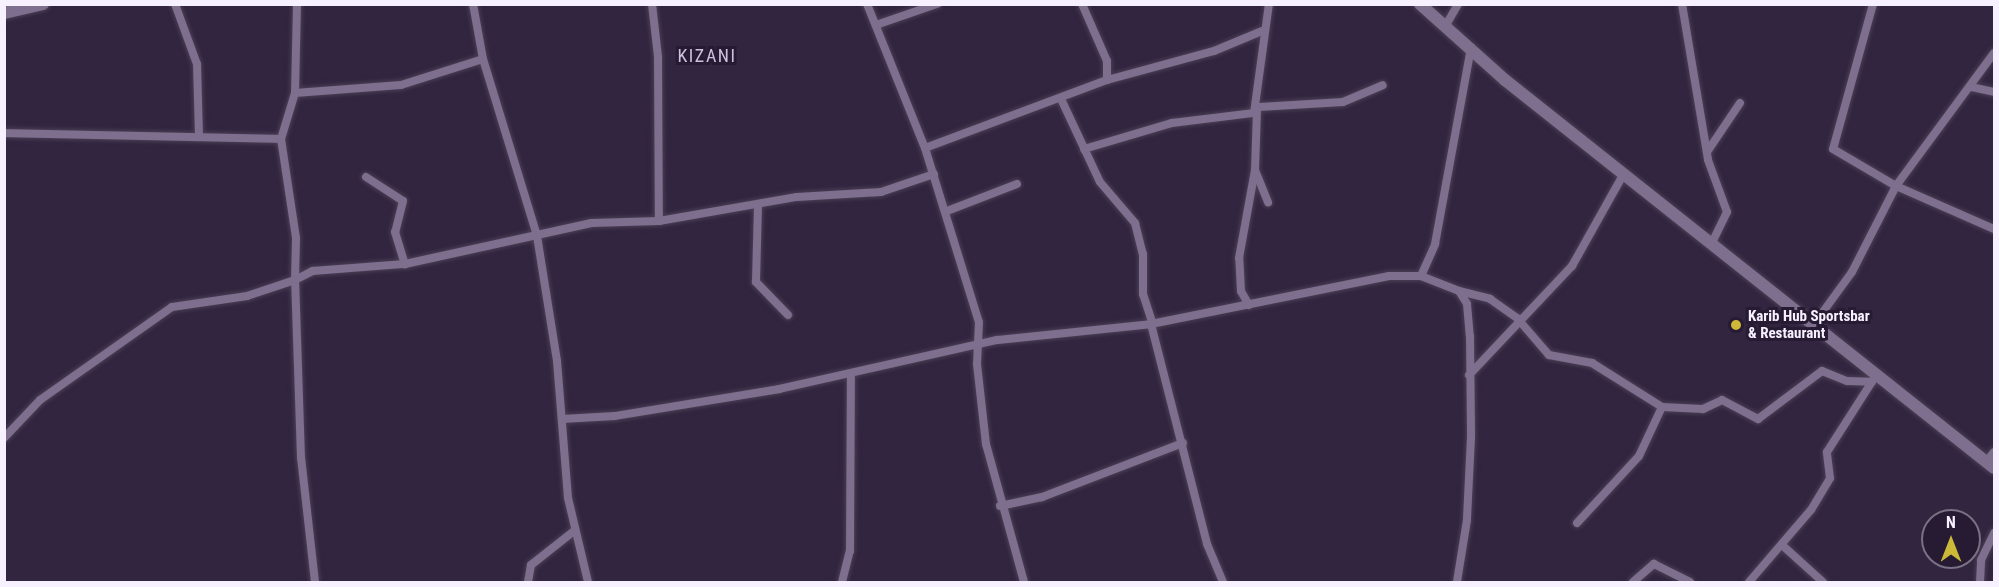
<!DOCTYPE html>
<style>
body{margin:0}
#map{position:relative;width:1999px;height:587px;overflow:hidden;background:#31253f;font-family:"Roboto Condensed",sans-serif}
div>[style]{position:absolute}
.roads{filter:drop-shadow(0 0 2px #4a3f55) drop-shadow(0 0 2px #4a3f55)}
.street>*{height:8px;margin:-4px;padding:0 4px;transform-origin:4px;border-radius:4px;background:#7d6f8d}
.secondary>*{height:12px;margin:-6px;padding:0 6px;transform-origin:6px;border-radius:6px;background:#7d6f8d}
.dots>*{width:16px;height:16px;translate:-50% -50%;box-sizing:border-box;border:3px solid #271b34;border-radius:50%}
span{translate:-50% -50%;white-space:nowrap;text-align:center;line-height:1.15;-webkit-text-stroke:6px #271b34;paint-order:stroke}
.poi-label{font-size:15px;color:#f7f1ff;font-weight:700}
.left{translate:0 -50%;text-align:left}
.quarter-label{font-size:18px;color:#cec0e1;letter-spacing:1.5px}
.frame{position:absolute;inset:0;border:6px solid #f7f1ff;pointer-events:none}
.north{position:absolute;left:1921px;top:509px;width:60px;height:60px;box-sizing:border-box;background:#271b34;border:2px solid #7a7185;border-radius:50%;rotate:0deg;font-size:16px;font-weight:700;line-height:24px;text-align:center;color:#f7f1ff}
.north::after{content:'';display:block;margin:auto;width:21px;height:27px;background:#cdb938;clip-path:polygon(50% 0,100% 100%,50% 72%,0 100%)}
</style>
<div id="map">
<div class="roads">
<div class="street">
<i style="left:175px;top:4px;width:64px;rotate:69.9deg"></i>
<i style="left:197px;top:64px;width:73px;rotate:88.4deg"></i>
<i style="left:473px;top:4px;width:56px;rotate:79.7deg"></i>
<i style="left:483px;top:59px;width:185px;rotate:73deg"></i>
<i style="left:537px;top:236px;width:127px;rotate:80.9deg"></i>
<i style="left:557px;top:361px;width:137px;rotate:85.4deg"></i>
<i style="left:568px;top:498px;width:86px;rotate:76.6deg"></i>
<i style="left:652px;top:4px;width:53px;rotate:83.5deg"></i>
<i style="left:658px;top:57px;width:164px;rotate:89.7deg"></i>
<i style="left:867px;top:4px;width:155px;rotate:68.1deg"></i>
<i style="left:925px;top:148px;width:182px;rotate:72.8deg"></i>
<i style="left:979px;top:322px;width:42px;rotate:92.7deg"></i>
<i style="left:977px;top:364px;width:81px;rotate:83.6deg"></i>
<i style="left:986px;top:444px;width:143px;rotate:74.6deg"></i>
<i style="left:1082px;top:4px;width:62px;rotate:66.3deg"></i>
<i style="left:1107px;top:61px;width:19px;rotate:90deg"></i>
<i style="left:1682px;top:4px;width:158px;rotate:80.5deg"></i>
<i style="left:1708px;top:160px;width:55px;rotate:69.9deg"></i>
<i style="left:1727px;top:212px;width:32px;rotate:116deg"></i>
<i style="left:1873px;top:4px;width:150px;rotate:105.4deg"></i>
<i style="left:1833px;top:149px;width:73px;rotate:30.4deg"></i>
<i style="left:1896px;top:186px;width:107px;rotate:23.7deg"></i>
<i style="left:876px;top:25px;width:65px;rotate:-19deg"></i>
<i style="left:1446px;top:25px;width:24px;rotate:-60deg"></i>
<i style="left:1971px;top:87px;width:24px;rotate:12deg"></i>
<i style="left:295px;top:93px;width:106px;rotate:-4.3deg"></i>
<i style="left:401px;top:85px;width:86px;rotate:-17.6deg"></i>
<i style="left:1062px;top:101px;width:89px;rotate:64.9deg"></i>
<i style="left:1100px;top:182px;width:54px;rotate:49.5deg"></i>
<i style="left:1135px;top:223px;width:32px;rotate:76deg"></i>
<i style="left:1143px;top:254px;width:40px;rotate:90deg"></i>
<i style="left:1143px;top:294px;width:32px;rotate:72deg"></i>
<i style="left:1259px;top:107px;width:84px;rotate:-3.4deg"></i>
<i style="left:1343px;top:102px;width:43px;rotate:-23deg"></i>
<i style="left:1257px;top:110px;width:60px;rotate:91.9deg"></i>
<i style="left:1255px;top:170px;width:35px;rotate:68deg"></i>
<i style="left:4px;top:133px;width:277px;rotate:1.2deg"></i>
<i style="left:925px;top:148px;width:194px;rotate:-20.5deg"></i>
<i style="left:1107px;top:80px;width:111px;rotate:-15.2deg"></i>
<i style="left:1214px;top:51px;width:52px;rotate:-22.6deg"></i>
<i style="left:1084px;top:149px;width:92px;rotate:-16.5deg"></i>
<i style="left:1172px;top:123px;width:83px;rotate:-7deg"></i>
<i style="left:1254px;top:113px;width:110px;rotate:-82.2deg"></i>
<i style="left:1707px;top:152px;width:59px;rotate:-56deg"></i>
<i style="left:366px;top:177px;width:44px;rotate:33deg"></i>
<i style="left:403px;top:201px;width:32px;rotate:104deg"></i>
<i style="left:395px;top:232px;width:34px;rotate:73deg"></i>
<i style="left:405px;top:264px;width:191px;rotate:-12.4deg"></i>
<i style="left:592px;top:223px;width:67px;rotate:-1.7deg"></i>
<i style="left:659px;top:221px;width:140px;rotate:-9.9deg"></i>
<i style="left:797px;top:197px;width:84px;rotate:-3.4deg"></i>
<i style="left:881px;top:192px;width:56px;rotate:-18.8deg"></i>
<i style="left:758px;top:205px;width:77px;rotate:91.5deg"></i>
<i style="left:756px;top:282px;width:46px;rotate:45.9deg"></i>
<i style="left:947px;top:211px;width:75px;rotate:-21.1deg"></i>
<i style="left:1421px;top:276px;width:35px;rotate:-66deg"></i>
<i style="left:1435px;top:244px;width:200px;rotate:-79.6deg"></i>
<i style="left:1459px;top:291px;width:32px;rotate:14deg"></i>
<i style="left:1490px;top:299px;width:33px;rotate:35deg"></i>
<i style="left:1517px;top:318px;width:49px;rotate:49.1deg"></i>
<i style="left:1549px;top:355px;width:44px;rotate:10.5deg"></i>
<i style="left:1592px;top:363px;width:83px;rotate:32.2deg"></i>
<i style="left:1662px;top:407px;width:41px;rotate:2.8deg"></i>
<i style="left:1703px;top:409px;width:21px;rotate:-25deg"></i>
<i style="left:1722px;top:400px;width:41px;rotate:27.8deg"></i>
<i style="left:1758px;top:419px;width:80px;rotate:-36.9deg"></i>
<i style="left:1822px;top:371px;width:27px;rotate:22deg"></i>
<i style="left:1847px;top:381px;width:25px;rotate:2deg"></i>
<i style="left:1249px;top:305px;width:16px;rotate:-120deg"></i>
<i style="left:1241px;top:291px;width:33px;rotate:-93deg"></i>
<i style="left:1239px;top:258px;width:89px;rotate:-79.7deg"></i>
<i style="left:1151px;top:324px;width:243px;rotate:-11.4deg"></i>
<i style="left:1389px;top:276px;width:32px"></i>
<i style="left:1421px;top:276px;width:41px;rotate:21.5deg"></i>
<i style="left:1459px;top:291px;width:15px;rotate:58deg"></i>
<i style="left:1467px;top:304px;width:32px;rotate:85deg"></i>
<i style="left:1470px;top:336px;width:101px;rotate:89.4deg"></i>
<i style="left:1471px;top:437px;width:83px;rotate:92.8deg"></i>
<i style="left:1467px;top:520px;width:63px;rotate:99.2deg"></i>
<i style="left:1812px;top:327px;width:68px;rotate:-54deg"></i>
<i style="left:1852px;top:272px;width:97px;rotate:-62.9deg"></i>
<i style="left:1896px;top:186px;width:165px;rotate:-53.6deg"></i>
<i style="left:1469px;top:375px;width:150px;rotate:-46.6deg"></i>
<i style="left:1572px;top:266px;width:104px;rotate:-60.7deg"></i>
<i style="left:562px;top:419px;width:53px;rotate:-3.2deg"></i>
<i style="left:615px;top:416px;width:166px;rotate:-9.3deg"></i>
<i style="left:779px;top:389px;width:223px;rotate:-12.7deg"></i>
<i style="left:997px;top:340px;width:155px;rotate:-5.9deg"></i>
<i style="left:1151px;top:324px;width:227px;rotate:75.7deg"></i>
<i style="left:1207px;top:544px;width:41px;rotate:67.2deg"></i>
<i style="left:4px;top:438px;width:52px;rotate:-46.5deg"></i>
<i style="left:40px;top:400px;width:161px;rotate:-35.2deg"></i>
<i style="left:172px;top:307px;width:76px;rotate:-8.3deg"></i>
<i style="left:247px;top:296px;width:51px;rotate:-18.4deg"></i>
<i style="left:295px;top:280px;width:42px;rotate:-88.6deg"></i>
<i style="left:296px;top:238px;width:100px;rotate:-98.6deg"></i>
<i style="left:281px;top:139px;width:48px;rotate:-73.1deg"></i>
<i style="left:295px;top:93px;width:89px;rotate:-88.7deg"></i>
<i style="left:1987px;top:461px;width:11px;rotate:-52deg"></i>
<i style="left:1000px;top:506px;width:43px;rotate:-12.1deg"></i>
<i style="left:1042px;top:497px;width:151px;rotate:-21deg"></i>
<i style="left:1577px;top:523px;width:91px;rotate:-47.2deg"></i>
<i style="left:1639px;top:456px;width:54px;rotate:-64.9deg"></i>
<i style="left:1782px;top:545px;width:55px;rotate:42.1deg"></i>
<i style="left:315px;top:582px;width:125px;rotate:-96.4deg"></i>
<i style="left:301px;top:458px;width:178px;rotate:-91.9deg"></i>
<i style="left:295px;top:280px;width:20px;rotate:-27deg"></i>
<i style="left:313px;top:271px;width:92px;rotate:-4.4deg"></i>
<i style="left:528px;top:582px;width:17px;rotate:-80deg"></i>
<i style="left:531px;top:565px;width:55px;rotate:-38.3deg"></i>
<i style="left:842px;top:582px;width:32px;rotate:-76deg"></i>
<i style="left:850px;top:551px;width:177px;rotate:-89.7deg"></i>
<i style="left:1633px;top:582px;width:28px;rotate:-41deg"></i>
<i style="left:1654px;top:564px;width:40px;rotate:26.6deg"></i>
<i style="left:1749px;top:582px;width:95px;rotate:-49.3deg"></i>
<i style="left:1811px;top:510px;width:37px;rotate:-59deg"></i>
<i style="left:1830px;top:478px;width:26px;rotate:-97deg"></i>
<i style="left:1827px;top:452px;width:85px;rotate:-57.4deg"></i>
<i style="left:1980px;top:582px;width:22px;rotate:-87deg"></i>
<i style="left:1981px;top:560px;width:30px;rotate:-64deg"></i>
</div>
<div class="secondary">
<i style="left:1420px;top:4px;width:114px;rotate:41.8deg"></i>
<i style="left:1505px;top:80px;width:624px;rotate:38.43deg"></i>
<i style="left:4px;top:13px;width:40px;rotate:-13deg"></i>
</div>
</div>
<div class="dots">
<i style="left:1736px;top:325px;background:#cdb938"></i>
</div>
<div class="poi-label">
<span class="left" style="left:1748px;top:325px">Karib Hub Sportsbar<br>&amp; Restaurant</span>
</div>
<div class="quarter-label">
<span style="left:707px;top:56px">KIZANI</span>
</div>
<div class="frame"></div>
<div class="north">N</div>
</div>
